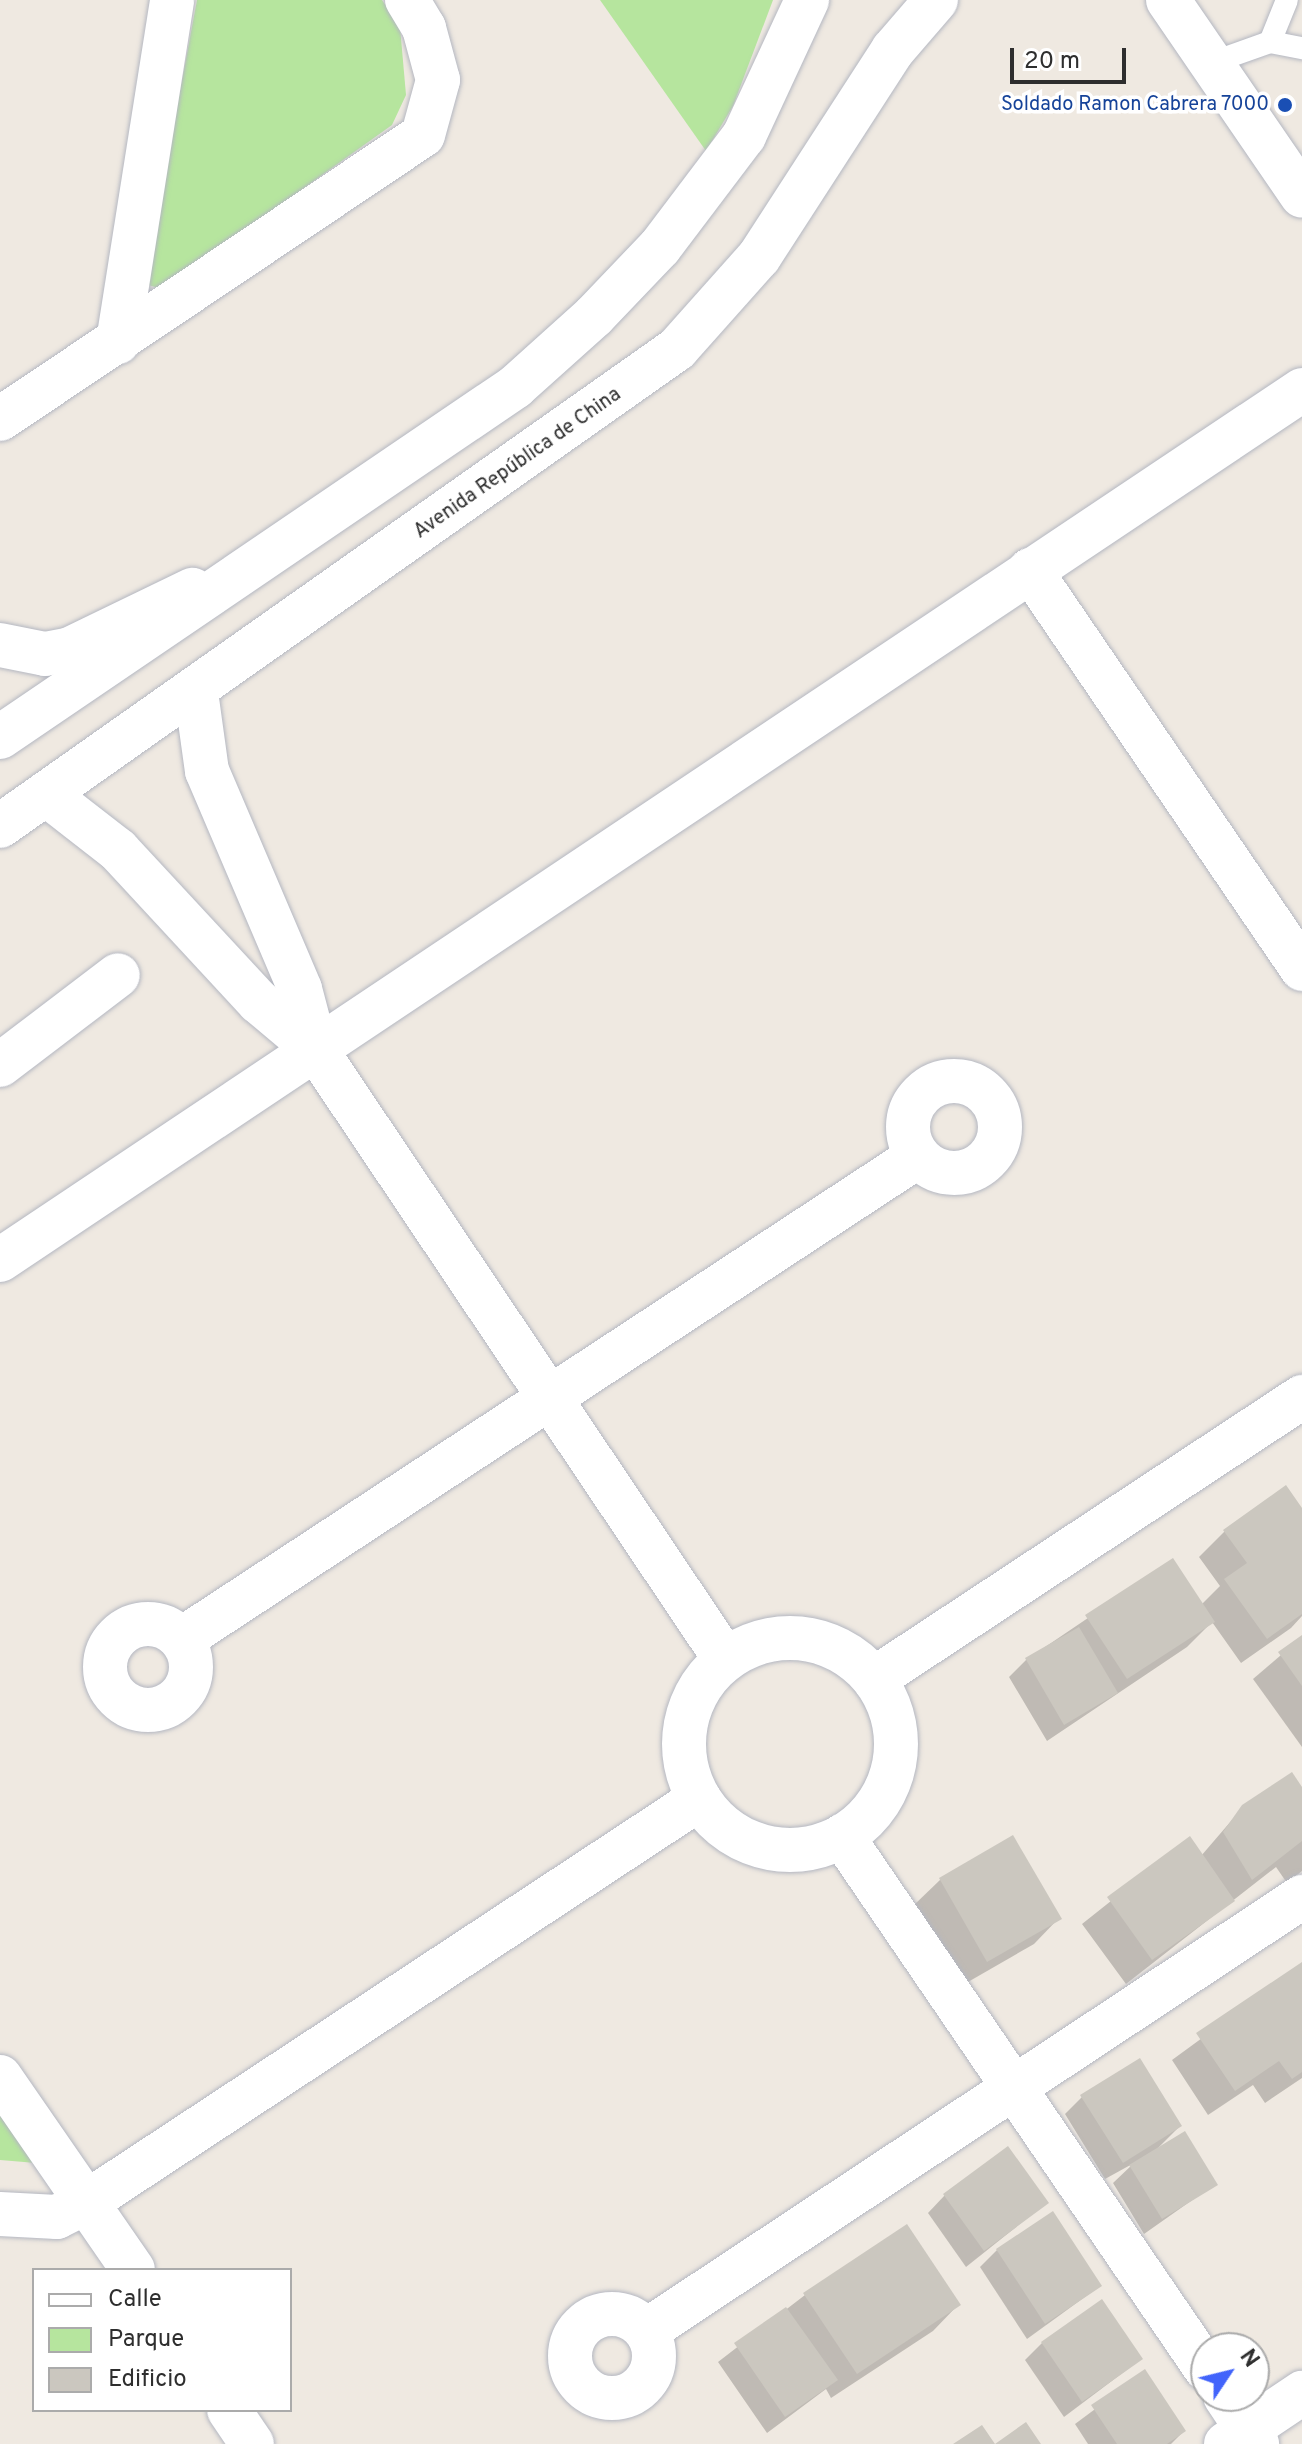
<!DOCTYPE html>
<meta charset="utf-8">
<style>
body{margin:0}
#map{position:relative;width:1302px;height:2444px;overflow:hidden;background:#efe9e1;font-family:Overpass,sans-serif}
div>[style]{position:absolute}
.green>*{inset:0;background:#b6e59e}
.shadow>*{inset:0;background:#0003}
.building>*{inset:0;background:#cbc7bf}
.roads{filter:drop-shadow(0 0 2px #b4b7c1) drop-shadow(0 0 2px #b4b7c1)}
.lane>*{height:22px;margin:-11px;padding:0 11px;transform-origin:11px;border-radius:11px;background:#fff}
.street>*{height:44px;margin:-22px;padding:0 22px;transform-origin:22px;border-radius:22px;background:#fff}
.street>.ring{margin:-22px;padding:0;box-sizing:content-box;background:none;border:44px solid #fff;border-radius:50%}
.secondary>*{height:44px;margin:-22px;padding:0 22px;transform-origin:22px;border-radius:22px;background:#fff}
.dots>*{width:22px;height:22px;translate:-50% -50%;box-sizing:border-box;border:4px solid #fff;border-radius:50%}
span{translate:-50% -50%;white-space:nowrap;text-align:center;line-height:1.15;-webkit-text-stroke:7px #fff;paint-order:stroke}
.transit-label{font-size:20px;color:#164399}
.right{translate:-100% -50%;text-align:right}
.street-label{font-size:20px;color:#2e2e2e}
.legend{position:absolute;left:32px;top:2268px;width:260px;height:144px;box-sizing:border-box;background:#fff;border:2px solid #ababab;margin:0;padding:10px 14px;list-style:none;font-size:24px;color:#2e2e2e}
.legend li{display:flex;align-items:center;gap:16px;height:40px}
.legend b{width:40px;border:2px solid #ababab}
.north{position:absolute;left:1190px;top:2332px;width:80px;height:80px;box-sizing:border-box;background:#fff;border:2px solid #ababab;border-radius:50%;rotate:55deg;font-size:22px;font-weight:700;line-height:32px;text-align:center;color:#2e2e2e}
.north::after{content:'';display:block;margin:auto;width:28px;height:36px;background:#4264fb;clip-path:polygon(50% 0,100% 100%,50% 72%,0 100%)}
.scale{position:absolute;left:1010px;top:48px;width:116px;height:36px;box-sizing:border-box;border:4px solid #2e2e2e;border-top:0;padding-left:10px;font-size:24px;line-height:28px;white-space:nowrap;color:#2e2e2e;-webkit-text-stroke:6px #fff;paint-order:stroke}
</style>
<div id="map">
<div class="green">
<i style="clip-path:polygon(197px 0,382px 0,400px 27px,406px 95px,392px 125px,163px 289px,144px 284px)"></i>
<i style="clip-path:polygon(600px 0,773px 0,733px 106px,706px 151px)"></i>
<i style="clip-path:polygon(0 2112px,36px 2163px,0 2160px)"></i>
</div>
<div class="shadow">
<i style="clip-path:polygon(1302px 1512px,1302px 1616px,1291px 1628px,1241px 1663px,1212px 1622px,1187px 1647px,1047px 1741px,1009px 1677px,1026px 1660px,1172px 1561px,1201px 1605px,1220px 1586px,1199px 1557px,1225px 1531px)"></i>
<i style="clip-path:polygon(1302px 1637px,1302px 1747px,1253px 1679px)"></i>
<i style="clip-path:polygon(1302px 1790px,1302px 1871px,1287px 1883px,1276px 1867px,1126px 1984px,1082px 1924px,1189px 1839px,1201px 1856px,1244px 1806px)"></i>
<i style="clip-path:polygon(1013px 1838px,1059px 1918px,1034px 1944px,961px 1986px,914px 1905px,940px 1880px)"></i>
<i style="clip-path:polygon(1302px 1965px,1302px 2078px,1265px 2103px,1253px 2085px,1208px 2115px,1172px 2060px)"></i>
<i style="clip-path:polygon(1082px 2097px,1180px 2126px,1158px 2148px,1215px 2184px,1144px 2234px,1113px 2183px,1134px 2163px,1105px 2179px,1065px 2114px)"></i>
<i style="clip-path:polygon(945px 2195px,1046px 2203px,966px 2267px,928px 2213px)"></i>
<i style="clip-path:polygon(997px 2250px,1100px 2286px,1027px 2339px,980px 2267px)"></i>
<i style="clip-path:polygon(805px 2295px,958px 2305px,933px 2331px,831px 2398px,826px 2389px,767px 2433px,718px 2362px)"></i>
<i style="clip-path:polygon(1042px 2343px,1141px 2359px,1064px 2417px,1025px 2360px)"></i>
<i style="clip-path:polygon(1145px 2372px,1184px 2431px,1171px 2444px,1088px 2444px,1075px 2424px)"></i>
</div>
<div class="building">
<i style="clip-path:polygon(1286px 1485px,1302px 1508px,1302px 1614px,1267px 1639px,1224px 1579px,1247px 1563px,1223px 1530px)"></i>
<i style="clip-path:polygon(1173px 1558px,1215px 1622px,1127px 1679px,1085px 1615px)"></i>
<i style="clip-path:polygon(1079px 1627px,1118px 1693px,1064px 1725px,1025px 1658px)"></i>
<i style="clip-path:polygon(1302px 1635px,1302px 1686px,1278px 1652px)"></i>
<i style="clip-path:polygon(1292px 1772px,1302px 1787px,1302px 1841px,1252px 1880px,1223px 1832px,1242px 1805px)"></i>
<i style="clip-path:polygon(1013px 1835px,1062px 1919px,987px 1962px,939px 1878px)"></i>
<i style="clip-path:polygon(1190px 1836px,1235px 1901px,1152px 1960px,1107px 1897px)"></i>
<i style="clip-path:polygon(1302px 1962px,1302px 2072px,1292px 2079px,1279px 2061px,1235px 2091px,1196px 2033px)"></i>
<i style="clip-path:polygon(1140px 2058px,1182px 2126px,1123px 2163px,1080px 2095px)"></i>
<i style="clip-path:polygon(1185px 2131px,1218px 2185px,1162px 2219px,1129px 2165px)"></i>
<i style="clip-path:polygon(1008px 2146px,1049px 2203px,984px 2251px,943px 2194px)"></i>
<i style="clip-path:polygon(1053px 2211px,1102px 2286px,1045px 2324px,996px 2249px)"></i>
<i style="clip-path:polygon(907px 2224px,961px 2305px,857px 2374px,803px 2293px)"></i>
<i style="clip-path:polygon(1102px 2299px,1143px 2359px,1082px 2402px,1041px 2342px)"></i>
<i style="clip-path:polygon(786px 2307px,838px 2380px,785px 2417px,734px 2343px)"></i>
<i style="clip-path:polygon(1145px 2369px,1186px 2431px,1167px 2444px,1117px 2444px,1091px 2405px)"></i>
<i style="clip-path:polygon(1026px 2422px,1041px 2444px,953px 2444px,982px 2425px,995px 2444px)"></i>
</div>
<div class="roads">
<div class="lane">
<i style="left:1270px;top:42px;width:45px;rotate:-68deg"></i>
<i style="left:1211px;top:63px;width:63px;rotate:-19.6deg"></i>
<i style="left:1270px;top:42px;width:33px;rotate:11deg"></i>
</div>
<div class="street">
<i style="left:118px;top:342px;width:346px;rotate:-81deg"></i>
<i style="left:0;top:419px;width:509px;rotate:-33.88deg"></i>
<i style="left:423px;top:135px;width:57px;rotate:-74.7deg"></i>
<i style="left:438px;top:80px;width:54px;rotate:-105.1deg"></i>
<i style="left:424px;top:28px;width:33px;rotate:-121deg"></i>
<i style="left:1030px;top:570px;width:483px;rotate:55.7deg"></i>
<i style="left:0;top:645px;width:46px;rotate:11.3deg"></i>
<i style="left:45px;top:654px;width:25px;rotate:-11deg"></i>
<i style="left:70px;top:649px;width:136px;rotate:-25.8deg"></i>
<i style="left:196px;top:692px;width:80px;rotate:82.1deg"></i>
<i style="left:207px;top:771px;width:237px;rotate:66.9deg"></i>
<i style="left:300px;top:989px;width:63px;rotate:75.3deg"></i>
<i style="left:46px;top:794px;width:91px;rotate:37.9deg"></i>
<i style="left:118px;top:850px;width:207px;rotate:47.2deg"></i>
<i style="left:259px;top:1002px;width:75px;rotate:40.1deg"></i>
<i style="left:316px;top:1050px;width:734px;rotate:56.11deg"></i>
<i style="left:0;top:1065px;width:148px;rotate:-37.3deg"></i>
<i class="ring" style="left:908px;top:1081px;width:48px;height:48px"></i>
<i style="left:0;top:1260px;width:1566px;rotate:-33.75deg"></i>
<i class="ring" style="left:105px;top:1624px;width:42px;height:42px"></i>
<i class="ring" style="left:684px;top:1638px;width:168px;height:168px"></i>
<i style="left:182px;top:1639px;width:880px;rotate:-33.27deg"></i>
<i style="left:874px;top:1679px;width:513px;rotate:-33.38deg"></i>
<i style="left:842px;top:1836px;width:645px;rotate:55.67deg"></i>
<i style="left:0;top:2077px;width:234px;rotate:55.4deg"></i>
<i style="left:0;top:2214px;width:57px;rotate:3deg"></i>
<i style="left:57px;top:2217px;width:34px;rotate:-27deg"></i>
<i style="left:87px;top:2202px;width:733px;rotate:-33.36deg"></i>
<i class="ring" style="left:570px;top:2314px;width:40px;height:40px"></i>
<i style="left:646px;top:2331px;width:787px;rotate:-33.49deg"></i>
<i style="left:1225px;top:2396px;width:58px;rotate:56.3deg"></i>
<i style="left:229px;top:2410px;width:41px;rotate:55.9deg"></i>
<i style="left:1226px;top:2444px;width:92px;rotate:-33.9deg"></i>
</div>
<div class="secondary">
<i style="left:1168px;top:0;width:237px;rotate:55.6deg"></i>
<i style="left:0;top:737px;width:623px;rotate:-34.2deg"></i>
<i style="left:515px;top:387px;width:106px;rotate:-41.9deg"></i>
<i style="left:594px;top:316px;width:95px;rotate:-46.3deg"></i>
<i style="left:660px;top:247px;width:139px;rotate:-52.9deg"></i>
<i style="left:744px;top:136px;width:150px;rotate:-65.1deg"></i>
<i style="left:0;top:826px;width:828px;rotate:-35.17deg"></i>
<i style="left:677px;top:349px;width:123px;rotate:-48.3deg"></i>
<i style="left:759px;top:257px;width:247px;rotate:-57.1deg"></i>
<i style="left:893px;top:50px;width:66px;rotate:-49.3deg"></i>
</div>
</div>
<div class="dots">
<i style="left:1285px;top:105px;background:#1a4fb4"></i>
</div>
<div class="transit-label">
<span class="right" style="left:1269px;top:105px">Soldado Ramon Cabrera 7000</span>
</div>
<div class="street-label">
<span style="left:518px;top:464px;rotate:-35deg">Avenida República de China</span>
</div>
<ul class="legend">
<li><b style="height:10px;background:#fff"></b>Calle</li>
<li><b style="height:22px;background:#b6e59e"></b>Parque</li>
<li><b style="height:22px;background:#cbc7bf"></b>Edificio</li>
</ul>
<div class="north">N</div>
<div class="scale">20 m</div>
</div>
